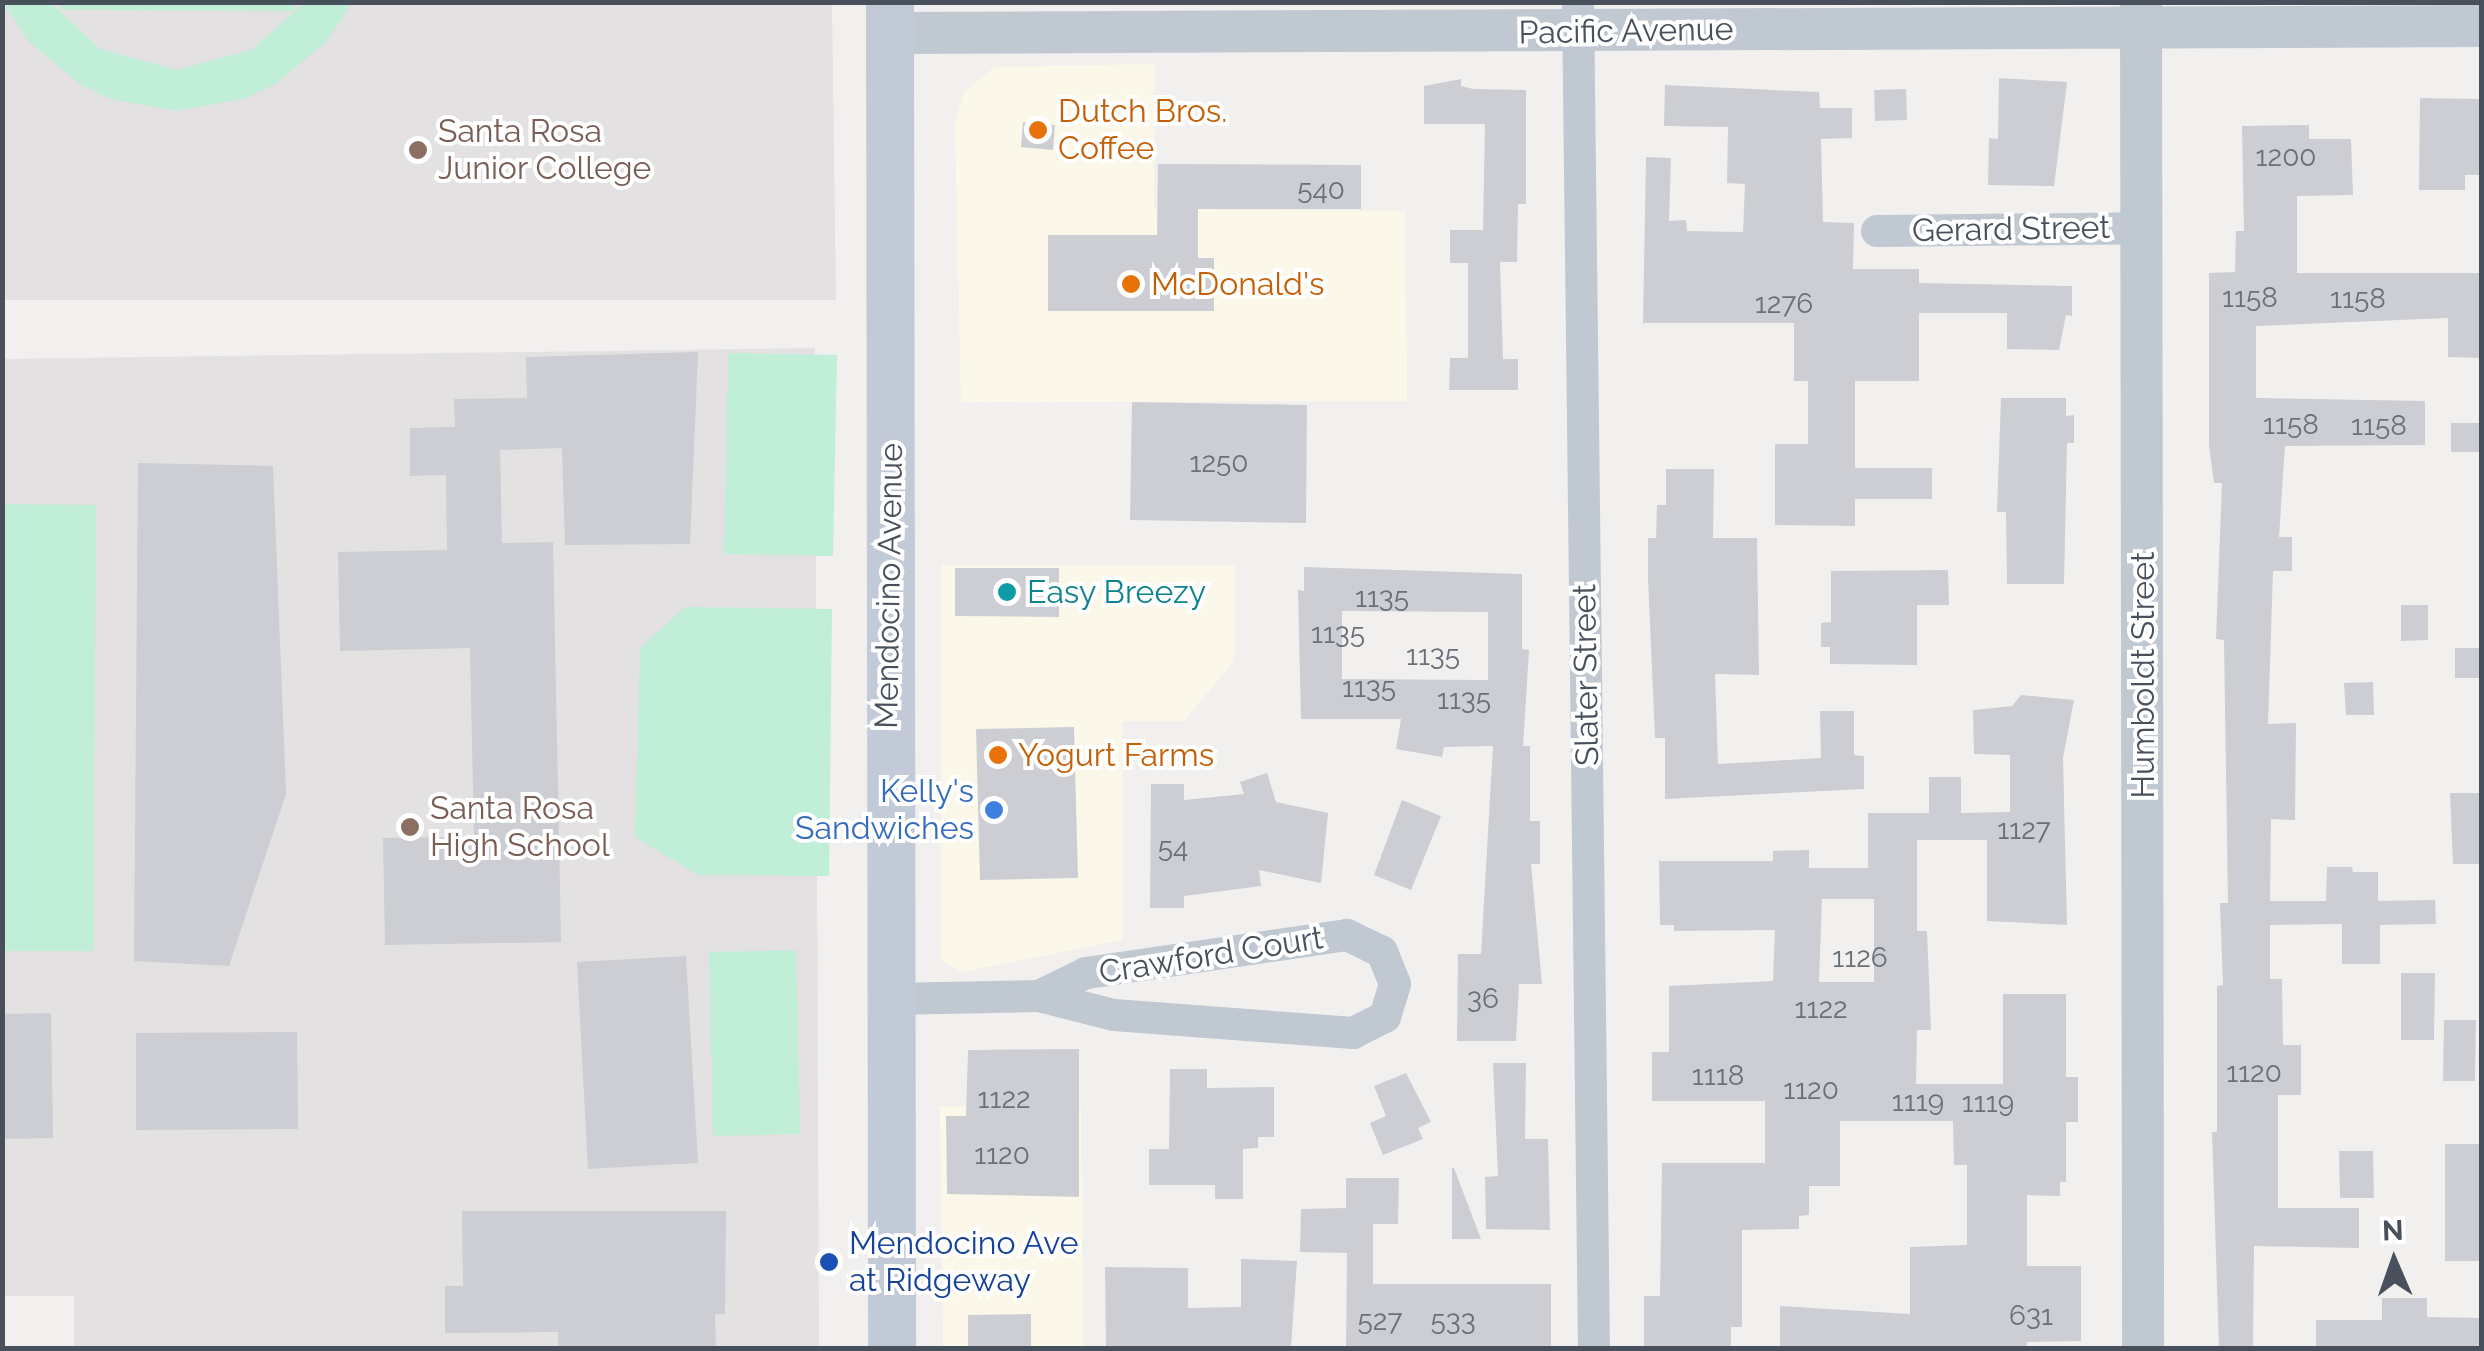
<!DOCTYPE html>
<style>
body{margin:0}
#map{position:relative;width:2484px;height:1351px;overflow:hidden;background:#f2f0ef;font-family:Raleway,sans-serif}
div>[style]{position:absolute}
.commercial>*{inset:0;background:#fbf8ea}
.education>*{inset:0;background:#e3e1e1}
.green>*{inset:0;background:#c0eed7}
.building>*{inset:0;background:#ccced4}
.minor>*{height:32px;margin:-16px;padding:0 16px;transform-origin:16px;border-radius:16px;background:#c0c8d1}
.tertiary>*{height:42px;margin:-21px;padding:0 21px;transform-origin:21px;border-radius:21px;background:#c0c8d1}
.secondary>*{height:48px;margin:-24px;padding:0 24px;transform-origin:24px;border-radius:24px;background:#c3cad7}
.dots>*{width:28px;height:28px;translate:-50% -50%;box-sizing:border-box;border:5px solid #fff;border-radius:50%}
span{translate:-50% -50%;white-space:nowrap;text-align:center;line-height:1.15;-webkit-text-stroke:8px #fff;paint-order:stroke}
.number-label{font-size:28px;color:#69707a}
.number-label span{-webkit-text-stroke-width:0}
.street-label{font-size:32px;color:#48505c}
.food-label{font-size:32px;color:#c56008}
.left{translate:0 -50%;text-align:left}
.education-label{font-size:32px;color:#785e54}
.culture-label{font-size:32px;color:#0d838f}
.shop-label{font-size:32px;color:#366cbe}
.right{translate:-100% -50%;text-align:right}
.transit-label{font-size:32px;color:#164399}
.frame{position:absolute;inset:0;border:5px solid #48505c;pointer-events:none}
.north{position:absolute;left:2344px;top:1211px;width:100px;height:100px;-webkit-text-stroke:8px #fff;paint-order:stroke;rotate:358deg;font-size:28px;font-weight:700;line-height:40px;text-align:center;color:#48505c}
.north::after{content:'';display:block;margin:auto;width:35px;height:45px;background:#48505c;clip-path:polygon(50% 0,100% 100%,50% 72%,0 100%)}
</style>
<div id="map">
<div class="commercial">
<i style="clip-path:polygon(1154px 64px,1154px 209px,1405px 211px,1407px 401px,961px 402px,955px 124px,964px 92px,995px 67px)"></i>
<i style="clip-path:polygon(942px 565px,1235px 565px,1234px 661px,1184px 721px,1122px 721px,1122px 940px,962px 972px,941px 960px)"></i>
<i style="clip-path:polygon(940px 1106px,1081px 1108px,1083px 1348px,943px 1348px)"></i>
</div>
<div class="education">
<i style="clip-path:polygon(2px 3px,832px 3px,836px 300px,3px 300px)"></i>
<i style="clip-path:polygon(815px 348px,819px 1348px,74px 1348px,74px 1296px,3px 1296px,2px 359px)"></i>
</div>
<div class="green">
<i style="clip-path:polygon(4px 3px,51px 3px,100px 49px,177px 70px,253px 49px,304px 3px,352px 3px,326px 42px,274px 85px,243px 99px,176px 111px,110px 99px,80px 84px,28px 41px)"></i>
<i style="clip-path:polygon(61px 3px,295px 2px,295px 11px,61px 10px)"></i>
<i style="clip-path:polygon(728px 353px,837px 355px,833px 556px,724px 554px)"></i>
<i style="clip-path:polygon(3px 504px,96px 505px,93px 951px,3px 951px)"></i>
<i style="clip-path:polygon(685px 607px,832px 609px,829px 876px,698px 875px,635px 837px,640px 648px)"></i>
<i style="clip-path:polygon(796px 950px,800px 1134px,713px 1136px,709px 952px)"></i>
</div>
<div class="building">
<i style="clip-path:polygon(1999px 78px,2067px 82px,2054px 186px,1988px 185px,1989px 138px,1998px 139px)"></i>
<i style="clip-path:polygon(1461px 79px,1461px 86px,1473px 89px,1526px 90px,1526px 204px,1518px 204px,1517px 262px,1500px 262px,1503px 359px,1518px 359px,1518px 390px,1449px 390px,1450px 358px,1468px 358px,1468px 263px,1450px 263px,1450px 230px,1483px 230px,1485px 124px,1424px 124px,1424px 86px)"></i>
<i style="clip-path:polygon(1665px 85px,1819px 92px,1820px 108px,1852px 108px,1852px 138px,1821px 139px,1823px 222px,1854px 223px,1853px 269px,1919px 269px,1919px 283px,2072px 286px,2072px 316px,2066px 315px,2059px 350px,2007px 349px,2007px 313px,1919px 313px,1919px 381px,1855px 381px,1855px 468px,1932px 468px,1932px 499px,1855px 499px,1855px 526px,1775px 525px,1775px 444px,1808px 444px,1808px 381px,1794px 381px,1794px 323px,1643px 323px,1646px 157px,1671px 158px,1669px 221px,1686px 220px,1687px 231px,1743px 232px,1745px 184px,1727px 183px,1728px 127px,1664px 126px)"></i>
<i style="clip-path:polygon(1906px 89px,1907px 120px,1875px 121px,1874px 90px)"></i>
<i style="clip-path:polygon(2420px 98px,2482px 99px,2482px 175px,2465px 175px,2465px 190px,2419px 190px)"></i>
<i style="clip-path:polygon(1023px 122px,1055px 125px,1053px 150px,1021px 147px)"></i>
<i style="clip-path:polygon(2309px 125px,2309px 139px,2351px 139px,2353px 195px,2297px 196px,2297px 273px,2482px 273px,2482px 358px,2448px 357px,2448px 318px,2256px 326px,2256px 398px,2425px 401px,2425px 445px,2285px 446px,2279px 537px,2292px 537px,2292px 571px,2273px 571px,2268px 724px,2296px 723px,2295px 820px,2271px 819px,2270px 901px,2326px 901px,2327px 867px,2352px 867px,2353px 872px,2378px 872px,2378px 901px,2435px 900px,2436px 924px,2380px 925px,2380px 964px,2342px 964px,2342px 924px,2270px 925px,2270px 979px,2282px 979px,2283px 1045px,2301px 1045px,2301px 1095px,2278px 1095px,2278px 1208px,2359px 1208px,2359px 1248px,2254px 1246px,2253px 1348px,2219px 1348px,2212px 1132px,2217px 1132px,2217px 986px,2223px 985px,2220px 903px,2228px 903px,2224px 640px,2216px 639px,2222px 483px,2214px 483px,2209px 446px,2209px 273px,2235px 272px,2236px 231px,2244px 231px,2242px 126px)"></i>
<i style="clip-path:polygon(1158px 164px,1361px 165px,1361px 209px,1198px 209px,1198px 258px,1214px 258px,1214px 311px,1048px 311px,1048px 235px,1157px 235px)"></i>
<i style="clip-path:polygon(698px 352px,690px 544px,565px 545px,562px 448px,500px 450px,502px 543px,553px 542px,561px 942px,385px 945px,383px 838px,474px 837px,470px 648px,340px 651px,338px 552px,447px 550px,446px 475px,410px 476px,410px 428px,455px 427px,454px 399px,527px 398px,526px 357px)"></i>
<i style="clip-path:polygon(2001px 398px,2066px 398px,2066px 416px,2074px 415px,2074px 443px,2067px 443px,2064px 584px,2007px 584px,2006px 512px,1997px 512px)"></i>
<i style="clip-path:polygon(1132px 402px,1307px 405px,1306px 523px,1130px 520px)"></i>
<i style="clip-path:polygon(2451px 423px,2482px 423px,2482px 452px,2451px 452px)"></i>
<i style="clip-path:polygon(138px 463px,273px 466px,286px 794px,229px 966px,134px 961px)"></i>
<i style="clip-path:polygon(1666px 469px,1714px 469px,1713px 538px,1757px 538px,1759px 675px,1715px 674px,1718px 764px,1821px 758px,1820px 711px,1854px 711px,1854px 755px,1864px 756px,1864px 789px,1665px 799px,1665px 738px,1655px 738px,1648px 578px,1648px 538px,1656px 538px,1657px 505px,1666px 505px)"></i>
<i style="clip-path:polygon(evenodd,1304px 567px,1522px 574px,1522px 649px,1529px 650px,1523px 746px,1530px 746px,1530px 821px,1540px 821px,1540px 864px,1531px 864px,1542px 984px,1519px 984px,1516px 1041px,1457px 1041px,1458px 954px,1481px 954px,1493px 746px,1444px 747px,1442px 757px,1396px 749px,1401px 719px,1301px 719px,1298px 590px,1304px 591px,1304px 567px,1342px 611px,1488px 612px,1488px 680px,1342px 679px,1342px 611px)"></i>
<i style="clip-path:polygon(955px 568px,1059px 568px,1059px 617px,955px 616px)"></i>
<i style="clip-path:polygon(1948px 570px,1949px 605px,1917px 605px,1917px 665px,1830px 664px,1830px 647px,1821px 647px,1821px 623px,1831px 622px,1831px 571px)"></i>
<i style="clip-path:polygon(2401px 605px,2428px 605px,2428px 640px,2401px 641px)"></i>
<i style="clip-path:polygon(2455px 648px,2482px 648px,2482px 678px,2455px 678px)"></i>
<i style="clip-path:polygon(2373px 682px,2374px 715px,2346px 715px,2344px 683px)"></i>
<i style="clip-path:polygon(evenodd,2021px 695px,2074px 700px,2063px 758px,2067px 925px,1987px 921px,1987px 840px,1917px 840px,1917px 931px,1927px 931px,1931px 1030px,1917px 1030px,1916px 1084px,2003px 1084px,2003px 994px,2066px 994px,2066px 1077px,2078px 1077px,2078px 1122px,2066px 1122px,2066px 1182px,2060px 1182px,2060px 1196px,2027px 1195px,2027px 1266px,2081px 1266px,2081px 1341px,2027px 1342px,2027px 1348px,1780px 1348px,1780px 1306px,1910px 1314px,1910px 1247px,1967px 1245px,1967px 1165px,1954px 1165px,1953px 1121px,1840px 1121px,1840px 1186px,1809px 1186px,1809px 1215px,1799px 1216px,1799px 1229px,1742px 1230px,1742px 1327px,1731px 1327px,1731px 1348px,1644px 1348px,1644px 1296px,1660px 1296px,1662px 1163px,1765px 1163px,1765px 1101px,1652px 1101px,1652px 1052px,1669px 1052px,1669px 986px,1773px 981px,1775px 930px,1674px 931px,1674px 925px,1660px 925px,1659px 861px,1773px 861px,1773px 851px,1809px 850px,1809px 868px,1868px 868px,1868px 813px,1929px 813px,1929px 777px,1961px 777px,1961px 813px,2010px 812px,2010px 755px,1974px 754px,1973px 710px,2012px 706px,2021px 695px,1822px 899px,1874px 899px,1874px 982px,1819px 982px,1822px 899px)"></i>
<i style="clip-path:polygon(1074px 727px,1078px 878px,980px 880px,976px 729px)"></i>
<i style="clip-path:polygon(1267px 773px,1276px 802px,1328px 813px,1321px 883px,1259px 870px,1261px 886px,1184px 896px,1184px 908px,1150px 908px,1151px 784px,1184px 784px,1184px 800px,1244px 794px,1240px 782px)"></i>
<i style="clip-path:polygon(2450px 793px,2482px 793px,2482px 864px,2453px 864px)"></i>
<i style="clip-path:polygon(1402px 800px,1441px 816px,1411px 890px,1374px 875px)"></i>
<i style="clip-path:polygon(686px 956px,698px 1163px,588px 1169px,577px 962px)"></i>
<i style="clip-path:polygon(2401px 973px,2435px 973px,2434px 1040px,2401px 1040px)"></i>
<i style="clip-path:polygon(51px 1013px,53px 1138px,2px 1139px,2px 1014px)"></i>
<i style="clip-path:polygon(2444px 1020px,2476px 1020px,2475px 1081px,2443px 1081px)"></i>
<i style="clip-path:polygon(297px 1032px,298px 1129px,136px 1130px,136px 1033px)"></i>
<i style="clip-path:polygon(1079px 1049px,1079px 1197px,947px 1194px,946px 1116px,966px 1116px,968px 1050px)"></i>
<i style="clip-path:polygon(1493px 1063px,1526px 1063px,1525px 1139px,1548px 1139px,1550px 1230px,1486px 1229px,1485px 1177px,1498px 1176px)"></i>
<i style="clip-path:polygon(1170px 1069px,1207px 1069px,1207px 1088px,1274px 1087px,1274px 1137px,1258px 1137px,1258px 1148px,1243px 1149px,1243px 1199px,1215px 1199px,1215px 1185px,1149px 1185px,1149px 1149px,1169px 1149px)"></i>
<i style="clip-path:polygon(1406px 1073px,1431px 1122px,1418px 1128px,1423px 1139px,1383px 1155px,1370px 1123px,1386px 1116px,1374px 1086px)"></i>
<i style="clip-path:polygon(2445px 1144px,2482px 1144px,2480px 1261px,2445px 1261px)"></i>
<i style="clip-path:polygon(2339px 1151px,2373px 1151px,2374px 1198px,2340px 1198px)"></i>
<i style="clip-path:polygon(1452px 1168px,1454px 1168px,1481px 1239px,1452px 1239px)"></i>
<i style="clip-path:polygon(1346px 1178px,1399px 1178px,1398px 1224px,1373px 1224px,1373px 1284px,1551px 1284px,1551px 1348px,1346px 1348px,1347px 1253px,1300px 1252px,1301px 1209px,1346px 1208px)"></i>
<i style="clip-path:polygon(462px 1211px,726px 1211px,725px 1314px,715px 1314px,716px 1348px,558px 1348px,558px 1332px,445px 1333px,445px 1286px,463px 1286px)"></i>
<i style="clip-path:polygon(1241px 1259px,1297px 1261px,1291px 1348px,1106px 1348px,1105px 1267px,1188px 1268px,1188px 1308px,1241px 1307px)"></i>
<i style="clip-path:polygon(2382px 1298px,2427px 1298px,2427px 1317px,2482px 1318px,2482px 1348px,2316px 1348px,2316px 1320px,2382px 1320px)"></i>
<i style="clip-path:polygon(1031px 1314px,1031px 1348px,968px 1348px,968px 1315px)"></i>
</div>
<div class="minor">
<i style="left:1578px;top:2px;width:1346px;rotate:89.32deg"></i>
<i style="left:1877px;top:231px;width:267px;rotate:-0.6deg"></i>
<i style="left:889px;top:999px;width:150px;rotate:-1.1deg"></i>
<i style="left:1039px;top:996px;width:77px;rotate:14.2deg"></i>
<i style="left:1114px;top:1015px;width:240px;rotate:4.3deg"></i>
<i style="left:1353px;top:1033px;width:36px;rotate:-27deg"></i>
<i style="left:1385px;top:1017px;width:34px;rotate:-73deg"></i>
<i style="left:1395px;top:984px;width:35px;rotate:-112deg"></i>
<i style="left:1382px;top:952px;width:39px;rotate:-154deg"></i>
<i style="left:1347px;top:935px;width:264px;rotate:171.7deg"></i>
<i style="left:1086px;top:973px;width:52px;rotate:153.9deg"></i>
</div>
<div class="tertiary">
<i style="left:2141px;top:2px;width:1346px;rotate:89.91deg"></i>
<i style="left:891px;top:33px;width:1591px;rotate:-0.25deg"></i>
</div>
<div class="secondary">
<i style="left:890px;top:2px;width:1346px;rotate:89.91deg"></i>
</div>
<div class="dots">
<i style="left:1038px;top:130px;background:#e8710a"></i>
<i style="left:418px;top:150px;background:#8d6e63"></i>
<i style="left:1131px;top:284px;background:#e8710a"></i>
<i style="left:1007px;top:592px;background:#0f9aa8"></i>
<i style="left:998px;top:755px;background:#e8710a"></i>
<i style="left:994px;top:810px;background:#3f7fe0"></i>
<i style="left:410px;top:827px;background:#8d6e63"></i>
<i style="left:829px;top:1262px;background:#1a4fb4"></i>
</div>
<div class="number-label">
<span style="left:2286px;top:157px">1200</span>
<span style="left:1321px;top:190px">540</span>
<span style="left:2250px;top:298px">1158</span>
<span style="left:2358px;top:299px">1158</span>
<span style="left:1784px;top:304px">1276</span>
<span style="left:2291px;top:425px">1158</span>
<span style="left:2379px;top:426px">1158</span>
<span style="left:1219px;top:463px">1250</span>
<span style="left:1382px;top:598px">1135</span>
<span style="left:1338px;top:634px">1135</span>
<span style="left:1433px;top:656px">1135</span>
<span style="left:1369px;top:688px">1135</span>
<span style="left:1464px;top:700px">1135</span>
<span style="left:2024px;top:830px">1127</span>
<span style="left:1173px;top:848px">54</span>
<span style="left:1860px;top:958px">1126</span>
<span style="left:1483px;top:999px">36</span>
<span style="left:1821px;top:1009px">1122</span>
<span style="left:2254px;top:1073px">1120</span>
<span style="left:1718px;top:1076px">1118</span>
<span style="left:1811px;top:1090px">1120</span>
<span style="left:1004px;top:1099px">1122</span>
<span style="left:1918px;top:1102px">1119</span>
<span style="left:1988px;top:1103px">1119</span>
<span style="left:1002px;top:1155px">1120</span>
<span style="left:2031px;top:1316px">631</span>
<span style="left:1380px;top:1321px">527</span>
<span style="left:1453px;top:1321px">533</span>
</div>
<div class="street-label">
<span style="left:1626px;top:31px;rotate:-1deg">Pacific Avenue</span>
<span style="left:2011px;top:229px;rotate:-1deg">Gerard Street</span>
<span style="left:889px;top:586px;rotate:-89deg">Mendocino Avenue</span>
<span style="left:1586px;top:675px;rotate:-91deg">Slater Street</span>
<span style="left:2143px;top:675px;rotate:-90deg">Humboldt Street</span>
<span style="left:1211px;top:955px;rotate:-9deg">Crawford Court</span>
</div>
<div class="food-label">
<span class="left" style="left:1058px;top:130px">Dutch Bros.<br>Coffee</span>
<span class="left" style="left:1151px;top:284px">McDonald's</span>
<span class="left" style="left:1018px;top:755px">Yogurt Farms</span>
</div>
<div class="education-label">
<span class="left" style="left:438px;top:150px">Santa Rosa<br>Junior College</span>
<span class="left" style="left:430px;top:827px">Santa Rosa<br>High School</span>
</div>
<div class="culture-label">
<span class="left" style="left:1027px;top:592px">Easy Breezy</span>
</div>
<div class="shop-label">
<span class="right" style="left:974px;top:810px">Kelly's<br>Sandwiches</span>
</div>
<div class="transit-label">
<span class="left" style="left:849px;top:1262px">Mendocino Ave<br>at Ridgeway</span>
</div>
<div class="frame"></div>
<div class="north">N</div>
</div>
